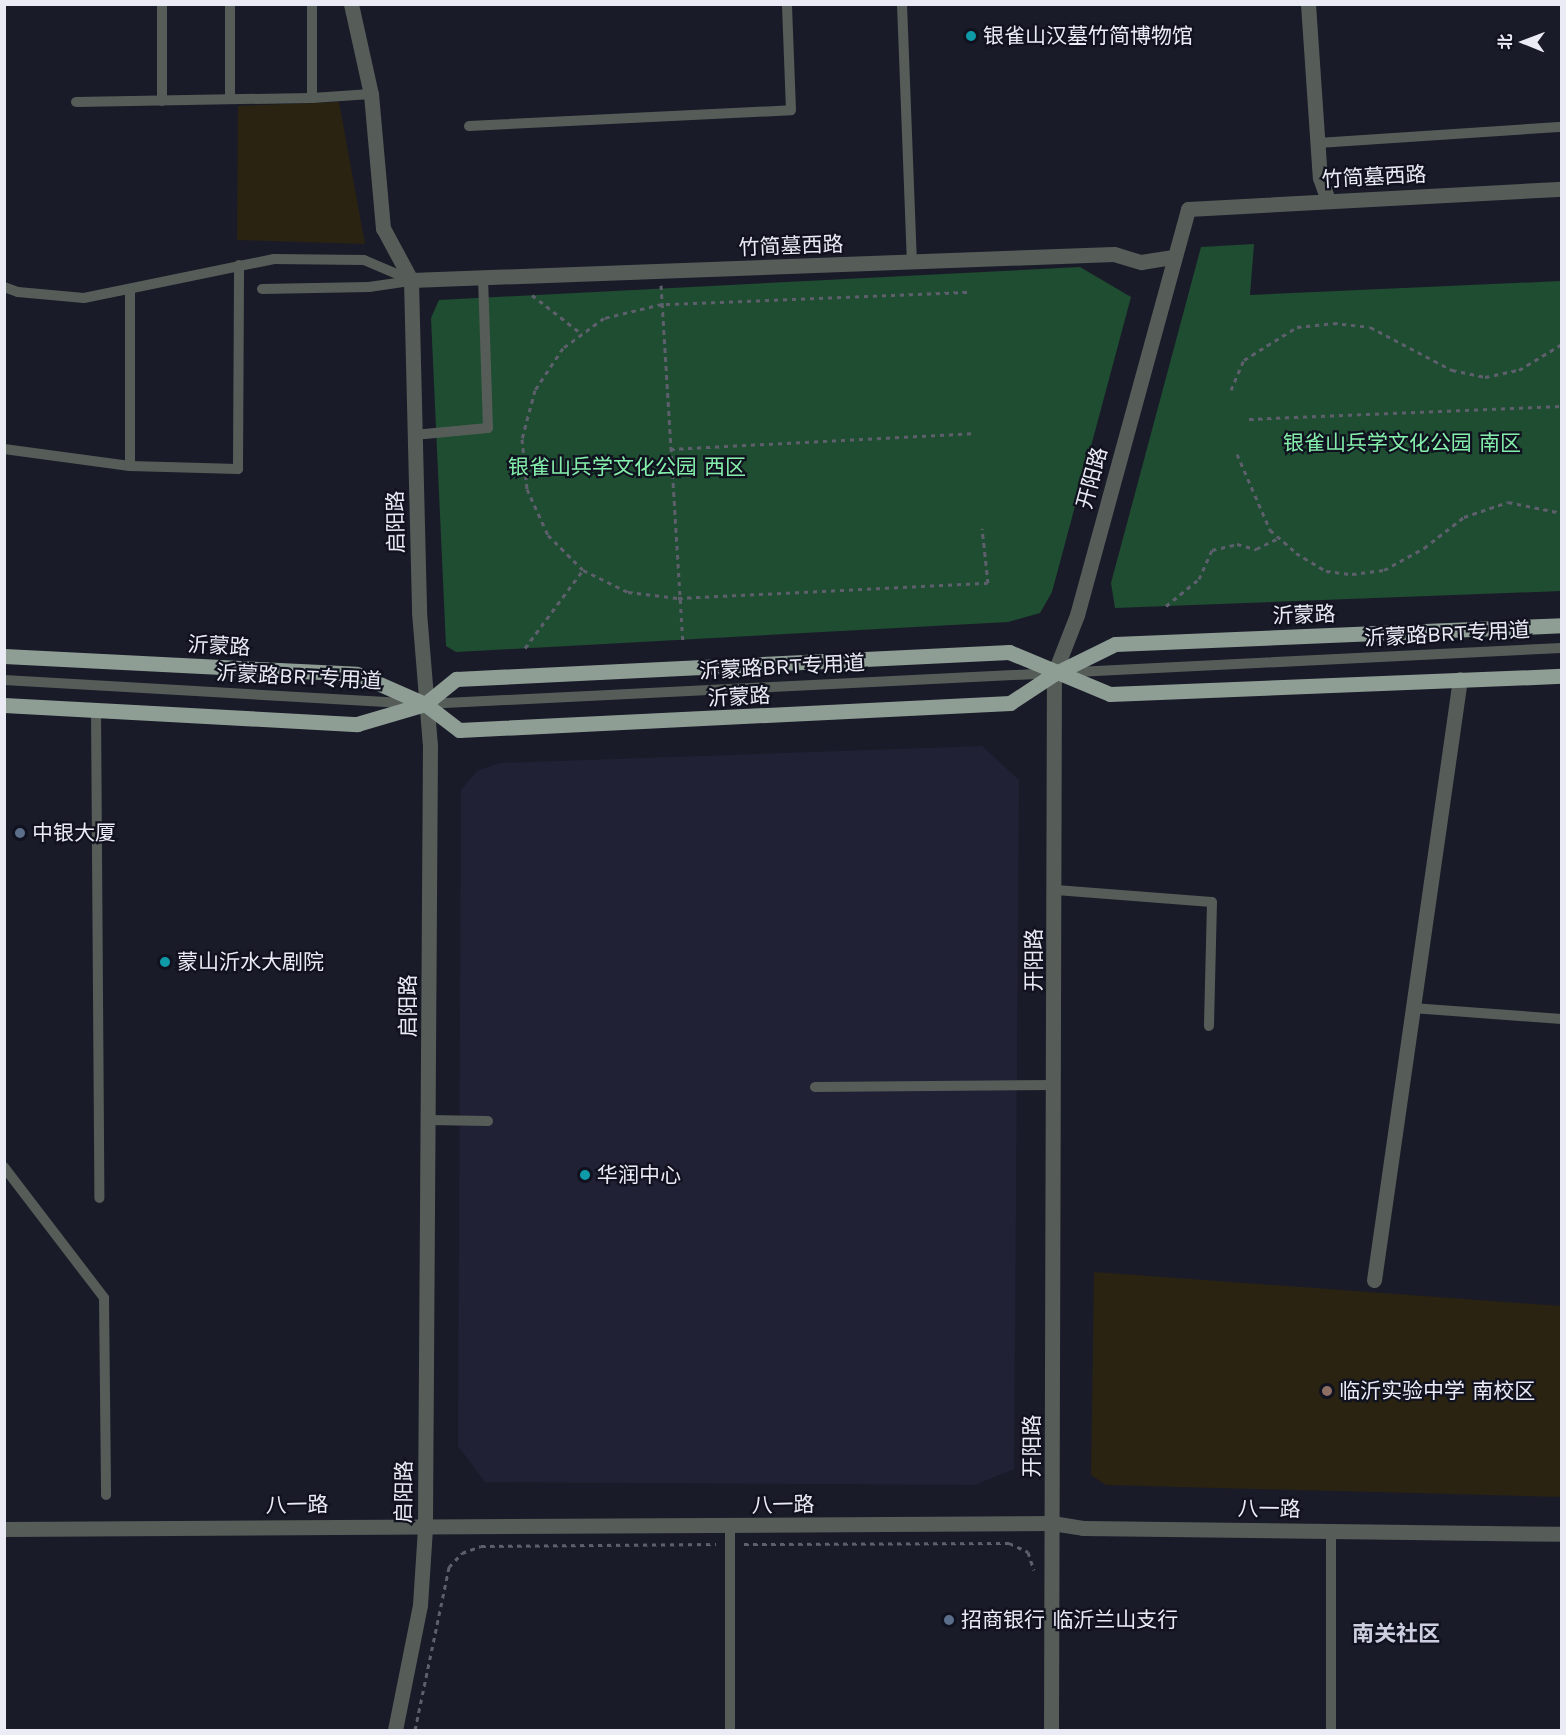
<!DOCTYPE html>
<meta charset="utf-8">
<style>
body{margin:0}
#map{position:relative;width:1566px;height:1735px;overflow:hidden;background:#1a1b28;font-family:"Work Sans","Noto Sans SC",sans-serif}
div>[style]{position:absolute}
.built>*{inset:0;background:#202134}
.education>*{inset:0;background:#2a2312}
.green>*{inset:0;background:#1f4d31}
.path>*{height:3px;margin-top:-1.5px;transform-origin:0;background:repeating-linear-gradient(90deg,#5e5f6c 0 4.5px,transparent 0 9px)}
.service>*{height:10px;margin:-5px;padding:0 5px;transform-origin:5px;border-radius:5px;background:#565d58}
.minor>*{height:15px;margin:-7.5px;padding:0 7.5px;transform-origin:7.5px;border-radius:7.5px;background:#565d58}
.tertiary>*{height:15px;margin:-7.5px;padding:0 7.5px;transform-origin:7.5px;border-radius:7.5px;background:#565d58}
.primary>*{height:15px;margin:-7.5px;padding:0 7.5px;transform-origin:7.5px;border-radius:7.5px;background:#8f9e95}
.dots>*{width:16px;height:16px;translate:-50% -50%;box-sizing:border-box;border:3px solid #11121f;border-radius:50%}
span{translate:-50% -50%;white-space:nowrap;text-align:center;line-height:1.15;-webkit-text-stroke:4.5px #11121f;paint-order:stroke}
.poi-label{font-size:21px;color:#eaebf5}
.left{translate:0 -50%;text-align:left}
.street-label{font-size:21px;color:#eaebf5}
.park-label{font-size:21px;color:#84eeab}
.neighbourhood-label{font-size:22px;color:#cdcfe1;font-weight:700}
.frame{position:absolute;inset:0;border:6px solid #eaebf5;pointer-events:none}
.north{position:absolute;left:1494px;top:12px;width:60px;height:60px;-webkit-text-stroke:4px #11121f;paint-order:stroke;rotate:271deg;font-size:16px;font-weight:700;line-height:24px;text-align:center;color:#eaebf5}
.north::after{content:'';display:block;margin:auto;width:21px;height:27px;background:#eaebf5;clip-path:polygon(50% 0,100% 100%,50% 72%,0 100%)}
</style>
<div id="map">
<div class="built">
<i style="clip-path:polygon(982px 746px,1019px 780px,1014px 1469px,975px 1485px,485px 1482px,458px 1446px,461px 790px,477px 771px,499px 763px)"></i>
</div>
<div class="education">
<i style="clip-path:polygon(339px 102px,365px 244px,237px 240px,238px 106px)"></i>
<i style="clip-path:polygon(1094px 1272px,1561px 1306px,1561px 1497px,1106px 1485px,1091px 1475px)"></i>
</div>
<div class="green">
<i style="clip-path:polygon(1254px 244px,1250px 295px,1561px 281px,1561px 591px,1115px 608px,1111px 583px,1201px 247px)"></i>
<i style="clip-path:polygon(1080px 267px,1131px 297px,1052px 592px,1040px 613px,1008px 622px,456px 652px,446px 646px,431px 318px,439px 300px)"></i>
</div>
<div class="path">
<i style="left:661px;top:285px;width:356px;rotate:86.5deg"></i>
<i style="left:967px;top:292px;width:305px;rotate:177.7deg"></i>
<i style="left:662px;top:304px;width:60px;rotate:166.4deg"></i>
<i style="left:604px;top:318px;width:51px;rotate:143.8deg"></i>
<i style="left:563px;top:348px;width:50px;rotate:123.7deg"></i>
<i style="left:535px;top:390px;width:51px;rotate:104.9deg"></i>
<i style="left:522px;top:439px;width:50px;rotate:84.3deg"></i>
<i style="left:527px;top:489px;width:51px;rotate:65.5deg"></i>
<i style="left:548px;top:535px;width:49px;rotate:45deg"></i>
<i style="left:583px;top:570px;width:50px;rotate:26.1deg"></i>
<i style="left:628px;top:592px;width:50px;rotate:6.8deg"></i>
<i style="left:678px;top:598px;width:310px;rotate:-2.8deg"></i>
<i style="left:988px;top:583px;width:55px;rotate:-96.2deg"></i>
<i style="left:532px;top:295px;width:63px;rotate:38deg"></i>
<i style="left:1231px;top:390px;width:33px;rotate:-67deg"></i>
<i style="left:1244px;top:360px;width:62px;rotate:-31.9deg"></i>
<i style="left:1297px;top:327px;width:36px;rotate:-6deg"></i>
<i style="left:1333px;top:323px;width:37px;rotate:6deg"></i>
<i style="left:1370px;top:327px;width:93px;rotate:27.7deg"></i>
<i style="left:1452px;top:370px;width:34px;rotate:12deg"></i>
<i style="left:1485px;top:377px;width:35px;rotate:-12deg"></i>
<i style="left:1519px;top:370px;width:50px;rotate:-31.2deg"></i>
<i style="left:1249px;top:419px;width:313px;rotate:-2.4deg"></i>
<i style="left:670px;top:449px;width:303px;rotate:-3deg"></i>
<i style="left:1237px;top:454px;width:83px;rotate:66.5deg"></i>
<i style="left:1270px;top:530px;width:35px;rotate:41deg"></i>
<i style="left:1296px;top:553px;width:35px;rotate:31deg"></i>
<i style="left:1326px;top:571px;width:26px;rotate:7deg"></i>
<i style="left:1352px;top:574px;width:32px;rotate:-7deg"></i>
<i style="left:1384px;top:570px;width:46px;rotate:-28.8deg"></i>
<i style="left:1424px;top:548px;width:51px;rotate:-37.8deg"></i>
<i style="left:1464px;top:517px;width:46px;rotate:-18.8deg"></i>
<i style="left:1508px;top:502px;width:55px;rotate:11.5deg"></i>
<i style="left:1166px;top:606px;width:43px;rotate:-39.3deg"></i>
<i style="left:1199px;top:579px;width:32px;rotate:-66deg"></i>
<i style="left:1212px;top:550px;width:26px;rotate:-13deg"></i>
<i style="left:1237px;top:544px;width:20px;rotate:15deg"></i>
<i style="left:1256px;top:549px;width:25px;rotate:-26deg"></i>
<i style="left:525px;top:648px;width:97px;rotate:-53.4deg"></i>
<i style="left:744px;top:1544px;width:265px;rotate:-0.2deg"></i>
<i style="left:1009px;top:1543px;width:21px;rotate:25deg"></i>
<i style="left:1028px;top:1552px;width:19px;rotate:72deg"></i>
<i style="left:415px;top:1730px;width:167px;rotate:-78.2deg"></i>
<i style="left:449px;top:1567px;width:19px;rotate:-47deg"></i>
<i style="left:462px;top:1553px;width:20px;rotate:-20deg"></i>
<i style="left:481px;top:1546px;width:235px;rotate:-0.5deg"></i>
</div>
<div class="service">
<i style="left:162px;top:4px;width:97px;rotate:90deg"></i>
<i style="left:902px;top:4px;width:259px;rotate:87.8deg"></i>
<i style="left:312px;top:98px;width:59px;rotate:-3.9deg"></i>
<i style="left:230px;top:99px;width:95px;rotate:-90deg"></i>
<i style="left:76px;top:102px;width:236px;rotate:-1deg"></i>
<i style="left:312px;top:98px;width:94px;rotate:-90deg"></i>
<i style="left:469px;top:126px;width:322px;rotate:-2.8deg"></i>
<i style="left:791px;top:110px;width:106px;rotate:-92.2deg"></i>
<i style="left:1318px;top:143px;width:245px;rotate:-3.8deg"></i>
<i style="left:4px;top:287px;width:15px;rotate:20deg"></i>
<i style="left:18px;top:292px;width:66px;rotate:5.2deg"></i>
<i style="left:84px;top:298px;width:194px;rotate:-11.6deg"></i>
<i style="left:274px;top:259px;width:90px;rotate:0.6deg"></i>
<i style="left:364px;top:260px;width:51px;rotate:23.1deg"></i>
<i style="left:262px;top:289px;width:107px;rotate:-1.1deg"></i>
<i style="left:369px;top:287px;width:41px;rotate:-8.3deg"></i>
<i style="left:130px;top:291px;width:175px;rotate:90deg"></i>
<i style="left:414px;top:435px;width:74px;rotate:-5.4deg"></i>
<i style="left:488px;top:428px;width:150px;rotate:-91.9deg"></i>
<i style="left:4px;top:449px;width:127px;rotate:7.7deg"></i>
<i style="left:130px;top:466px;width:108px;rotate:1.6deg"></i>
<i style="left:238px;top:469px;width:204px;rotate:-89.7deg"></i>
<i style="left:4px;top:680px;width:422px;rotate:3.3deg"></i>
<i style="left:425px;top:704px;width:1138px;rotate:-2.82deg"></i>
<i style="left:96px;top:708px;width:490px;rotate:89.6deg"></i>
<i style="left:1056px;top:890px;width:156px;rotate:4.4deg"></i>
<i style="left:1212px;top:902px;width:124px;rotate:91.4deg"></i>
<i style="left:1412px;top:1008px;width:150px;rotate:4.2deg"></i>
<i style="left:815px;top:1087px;width:239px;rotate:-0.5deg"></i>
<i style="left:428px;top:1120px;width:60px;rotate:1deg"></i>
<i style="left:4px;top:1167px;width:165px;rotate:52.6deg"></i>
<i style="left:104px;top:1298px;width:197px;rotate:89.4deg"></i>
<i style="left:1331px;top:1531px;width:199px;rotate:90deg"></i>
<i style="left:730px;top:1730px;width:204px;rotate:-90deg"></i>
</div>
<div class="minor">
<i style="left:351px;top:4px;width:92px;rotate:77.5deg"></i>
<i style="left:371px;top:94px;width:135px;rotate:84.9deg"></i>
<i style="left:383px;top:228px;width:59px;rotate:61.7deg"></i>
<i style="left:411px;top:280px;width:332px;rotate:88.6deg"></i>
<i style="left:419px;top:612px;width:133px;rotate:85.3deg"></i>
<i style="left:430px;top:745px;width:783px;rotate:90.37deg"></i>
<i style="left:425px;top:1528px;width:77px;rotate:93.7deg"></i>
<i style="left:420px;top:1605px;width:127px;rotate:101.3deg"></i>
<i style="left:1308px;top:4px;width:174px;rotate:86.1deg"></i>
<i style="left:1320px;top:178px;width:23px;rotate:70deg"></i>
<i style="left:1188px;top:209px;width:375px;rotate:-3.1deg"></i>
<i style="left:411px;top:280px;width:703px;rotate:-2.12deg"></i>
<i style="left:1114px;top:254px;width:28px;rotate:17deg"></i>
<i style="left:1141px;top:262px;width:31px;rotate:-9deg"></i>
<i style="left:1374px;top:1280px;width:607px;rotate:-81.86deg"></i>
<i style="left:4px;top:1529px;width:1048px;rotate:-0.33deg"></i>
<i style="left:1052px;top:1523px;width:31px;rotate:9deg"></i>
<i style="left:1083px;top:1528px;width:479px;rotate:0.7deg"></i>
</div>
<div class="tertiary">
<i style="left:1051px;top:1730px;width:1056px;rotate:-89.84deg"></i>
<i style="left:1054px;top:674px;width:63px;rotate:-68.7deg"></i>
<i style="left:1077px;top:615px;width:421px;rotate:-74.7deg"></i>
</div>
<div class="primary">
<i style="left:4px;top:656px;width:353px;rotate:2.9deg"></i>
<i style="left:357px;top:674px;width:74px;rotate:23.8deg"></i>
<i style="left:425px;top:704px;width:43px;rotate:37.4deg"></i>
<i style="left:459px;top:730px;width:552px;rotate:-2.81deg"></i>
<i style="left:1010px;top:703px;width:53px;rotate:-33.4deg"></i>
<i style="left:1054px;top:674px;width:68px;rotate:-26.2deg"></i>
<i style="left:1115px;top:644px;width:447px;rotate:-2.4deg"></i>
<i style="left:4px;top:705px;width:354px;rotate:3.1deg"></i>
<i style="left:357px;top:724px;width:71px;rotate:-16.4deg"></i>
<i style="left:425px;top:704px;width:40px;rotate:-39deg"></i>
<i style="left:456px;top:679px;width:554px;rotate:-2.8deg"></i>
<i style="left:1009px;top:652px;width:109px;rotate:22.6deg"></i>
<i style="left:1110px;top:694px;width:452px;rotate:-2.3deg"></i>
</div>
<div class="dots">
<i style="left:971px;top:36px;background:#0f9aa8"></i>
<i style="left:20px;top:833px;background:#5c6f8a"></i>
<i style="left:165px;top:962px;background:#0f9aa8"></i>
<i style="left:585px;top:1175px;background:#0f9aa8"></i>
<i style="left:1327px;top:1391px;background:#8d6e63"></i>
<i style="left:949px;top:1620px;background:#5c6f8a"></i>
</div>
<div class="poi-label">
<span class="left" style="left:983px;top:36px">银雀山汉墓竹简博物馆</span>
<span class="left" style="left:32px;top:833px">中银大厦</span>
<span class="left" style="left:177px;top:962px">蒙山沂水大剧院</span>
<span class="left" style="left:597px;top:1175px">华润中心</span>
<span class="left" style="left:1339px;top:1391px">临沂实验中学 南校区</span>
<span class="left" style="left:961px;top:1620px">招商银行 临沂兰山支行</span>
</div>
<div class="street-label">
<span style="left:1374px;top:177px;rotate:-3deg">竹简墓西路</span>
<span style="left:791px;top:246px;rotate:-2deg">竹简墓西路</span>
<span style="left:1092px;top:478px;rotate:-75deg">开阳路</span>
<span style="left:396px;top:522px;rotate:-91deg">启阳路</span>
<span style="left:1304px;top:615px;rotate:-2deg">沂蒙路</span>
<span style="left:1447px;top:634px;rotate:-3deg">沂蒙路BRT专用道</span>
<span style="left:219px;top:646px;rotate:3deg">沂蒙路</span>
<span style="left:782px;top:667px;rotate:-3deg">沂蒙路BRT专用道</span>
<span style="left:299px;top:677px;rotate:3deg">沂蒙路BRT专用道</span>
<span style="left:739px;top:697px;rotate:-3deg">沂蒙路</span>
<span style="left:1034px;top:960px;rotate:-90deg">开阳路</span>
<span style="left:408px;top:1006px;rotate:-90deg">启阳路</span>
<span style="left:1032px;top:1446px;rotate:-90deg">开阳路</span>
<span style="left:404px;top:1492px;rotate:-89deg">启阳路</span>
<span style="left:297px;top:1505px;rotate:-1deg">八一路</span>
<span style="left:783px;top:1505px;rotate:-1deg">八一路</span>
<span style="left:1269px;top:1509px;rotate:1deg">八一路</span>
</div>
<div class="park-label">
<span style="left:1402px;top:443px">银雀山兵学文化公园 南区</span>
<span style="left:627px;top:467px">银雀山兵学文化公园 西区</span>
</div>
<div class="neighbourhood-label">
<span style="left:1396px;top:1634px">南关社区</span>
</div>
<div class="frame"></div>
<div class="north">北</div>
</div>
